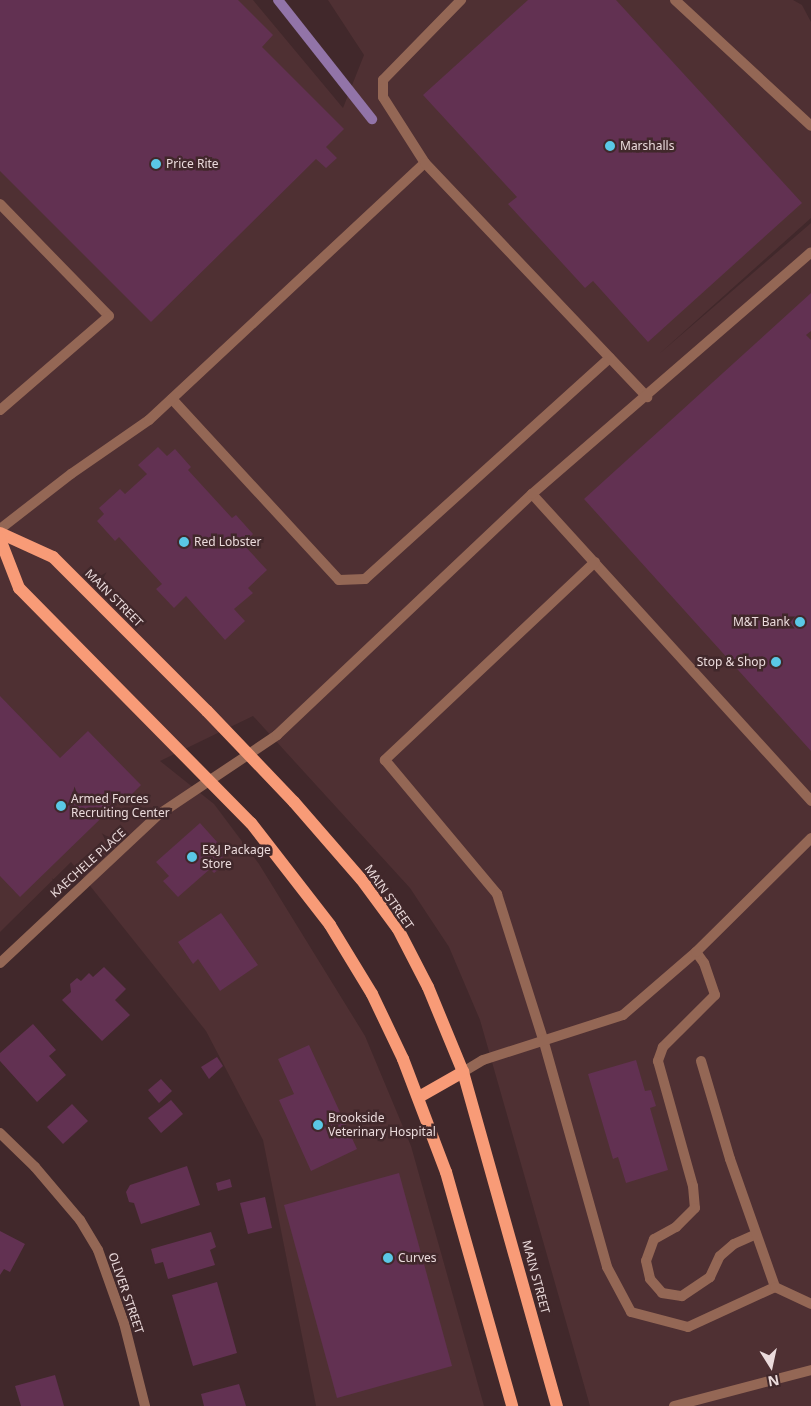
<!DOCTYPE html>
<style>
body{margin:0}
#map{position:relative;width:811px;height:1406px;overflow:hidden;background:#41282b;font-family:"Noto Sans",sans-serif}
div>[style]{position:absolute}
.built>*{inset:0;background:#4f3033}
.stream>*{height:10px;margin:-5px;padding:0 5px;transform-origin:5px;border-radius:5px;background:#9274a8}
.building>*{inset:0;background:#623152}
.lane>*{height:10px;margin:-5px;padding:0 5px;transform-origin:5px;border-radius:5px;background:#946755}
.street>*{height:10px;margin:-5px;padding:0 5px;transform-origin:5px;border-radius:5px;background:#946755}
.primary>*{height:12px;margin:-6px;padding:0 6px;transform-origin:6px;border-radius:6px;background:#f89b77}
.dots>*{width:14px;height:14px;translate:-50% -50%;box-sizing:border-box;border:2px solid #41282b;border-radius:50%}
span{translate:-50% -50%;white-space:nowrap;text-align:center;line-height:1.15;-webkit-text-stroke:5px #41282b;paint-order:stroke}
.poi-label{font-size:12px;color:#ebdbdc}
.left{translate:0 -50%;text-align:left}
.right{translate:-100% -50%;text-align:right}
.street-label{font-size:12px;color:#ebdbdc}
.north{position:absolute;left:746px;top:1341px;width:50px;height:50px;-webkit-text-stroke:4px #41282b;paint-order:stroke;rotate:170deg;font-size:14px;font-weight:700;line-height:20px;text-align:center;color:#ebdbdc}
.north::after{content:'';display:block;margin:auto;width:18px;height:22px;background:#ebdbdc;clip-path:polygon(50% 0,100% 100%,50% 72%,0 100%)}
</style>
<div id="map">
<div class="built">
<i style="clip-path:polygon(0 0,253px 0,343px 108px,364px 55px,328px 0,793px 0,802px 5px,811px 22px,811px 218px,659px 354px,811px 223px,811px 1406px,590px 1406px,480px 1020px,449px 947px,410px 888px,253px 716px,160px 761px,214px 804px,259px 864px,365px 1036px,411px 1146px,484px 1406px,316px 1406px,263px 1140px,206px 1031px,71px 862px,0 932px)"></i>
</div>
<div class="stream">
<i style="left:278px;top:0;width:152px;rotate:51.7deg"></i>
</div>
<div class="building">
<i style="clip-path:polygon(0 0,238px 0,273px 35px,262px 47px,344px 129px,326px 147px,337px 158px,326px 168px,316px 159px,151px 322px,0 171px)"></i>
<i style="clip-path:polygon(528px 0,616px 0,802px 203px,648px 342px,593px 281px,585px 288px,508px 204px,517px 197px,423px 95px)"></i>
<i style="clip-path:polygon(811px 293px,811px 331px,806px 335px,811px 340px,811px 751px,584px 499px)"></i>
<i style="clip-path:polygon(158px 447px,167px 456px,175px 449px,191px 467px,188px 470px,232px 518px,236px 515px,253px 534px,243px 544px,267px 570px,248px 588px,253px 593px,234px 609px,245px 621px,225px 640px,186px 596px,174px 608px,156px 589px,162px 584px,119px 537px,115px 541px,97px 521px,104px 514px,99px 508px,120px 489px,125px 494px,147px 474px,138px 465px)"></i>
<i style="clip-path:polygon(0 696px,60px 758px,88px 731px,141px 785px,129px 797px,126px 794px,20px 897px,0 876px)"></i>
<i style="clip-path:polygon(200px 823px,227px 853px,218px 862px,222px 867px,214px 873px,210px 869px,178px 897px,163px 881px,169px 876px,156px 862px)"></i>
<i style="clip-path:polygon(221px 913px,258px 965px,220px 991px,198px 959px,193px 964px,178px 942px)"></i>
<i style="clip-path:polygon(104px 967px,126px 989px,115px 1000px,130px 1015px,102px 1041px,62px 1000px,71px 992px,70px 984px,77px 978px,81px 981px,89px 973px,93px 977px)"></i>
<i style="clip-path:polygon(33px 1024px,56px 1050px,49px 1056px,66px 1075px,37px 1102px,0 1061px,0 1053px)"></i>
<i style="clip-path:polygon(309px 1045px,357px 1149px,311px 1171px,279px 1100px,294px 1094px,278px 1059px)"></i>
<i style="clip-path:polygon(217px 1057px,223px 1066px,209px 1079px,201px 1067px)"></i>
<i style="clip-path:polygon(636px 1060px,645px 1091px,651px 1090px,656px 1106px,650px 1108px,668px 1170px,626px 1183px,618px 1157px,613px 1159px,588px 1074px)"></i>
<i style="clip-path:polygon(161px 1079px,172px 1091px,159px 1103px,148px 1090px)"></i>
<i style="clip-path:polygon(171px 1100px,183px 1114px,161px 1133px,148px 1118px)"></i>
<i style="clip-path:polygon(72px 1104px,88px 1121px,63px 1144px,47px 1127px)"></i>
<i style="clip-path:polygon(187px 1166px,200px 1205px,141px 1224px,134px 1203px,129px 1202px,126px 1192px,130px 1185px)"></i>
<i style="clip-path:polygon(399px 1173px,452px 1366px,337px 1398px,284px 1205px)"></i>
<i style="clip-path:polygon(230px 1179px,232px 1187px,218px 1191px,216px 1183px)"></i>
<i style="clip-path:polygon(265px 1197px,272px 1228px,248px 1234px,240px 1203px)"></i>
<i style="clip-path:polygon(0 1231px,25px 1244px,10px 1272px,4px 1269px,0 1275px)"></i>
<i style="clip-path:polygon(211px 1232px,216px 1247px,210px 1250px,215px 1265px,168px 1279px,163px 1262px,155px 1264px,151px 1249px)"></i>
<i style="clip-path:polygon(217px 1282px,237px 1353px,193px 1366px,172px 1295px)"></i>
<i style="clip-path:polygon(55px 1375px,64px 1406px,21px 1406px,15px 1386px)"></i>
<i style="clip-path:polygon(239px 1384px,246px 1406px,204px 1406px,201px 1394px)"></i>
</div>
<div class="lane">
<i style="left:675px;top:0;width:185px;rotate:42.8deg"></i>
<i style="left:425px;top:163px;width:78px;rotate:-122.5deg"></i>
<i style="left:383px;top:97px;width:17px;rotate:-90deg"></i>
<i style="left:383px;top:80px;width:112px;rotate:-45.7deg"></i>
<i style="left:0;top:204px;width:156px;rotate:45.8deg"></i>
<i style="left:109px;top:316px;width:144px;rotate:139.2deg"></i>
<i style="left:172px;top:399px;width:246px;rotate:47.3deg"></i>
<i style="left:339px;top:580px;width:26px;rotate:-2deg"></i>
<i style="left:365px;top:579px;width:330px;rotate:-42.1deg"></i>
<i style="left:532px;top:494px;width:415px;rotate:47.7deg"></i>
<i style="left:0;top:529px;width:90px;rotate:-37.8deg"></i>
<i style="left:71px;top:474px;width:95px;rotate:-34.7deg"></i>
<i style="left:149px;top:420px;width:377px;rotate:-43deg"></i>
<i style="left:425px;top:163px;width:323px;rotate:46.5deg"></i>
<i style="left:595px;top:562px;width:289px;rotate:136.7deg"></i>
<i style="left:385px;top:760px;width:175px;rotate:50.1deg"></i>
<i style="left:497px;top:894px;width:152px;rotate:72.4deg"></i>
<i style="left:543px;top:1039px;width:237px;rotate:74.3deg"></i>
<i style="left:607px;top:1267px;width:51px;rotate:61.9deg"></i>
<i style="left:631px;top:1312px;width:59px;rotate:14.7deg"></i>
<i style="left:688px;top:1327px;width:96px;rotate:-24.7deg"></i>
<i style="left:249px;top:754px;width:34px;rotate:-34deg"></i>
<i style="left:277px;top:735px;width:351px;rotate:-43.4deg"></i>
<i style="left:532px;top:494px;width:369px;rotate:-40.9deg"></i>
<i style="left:696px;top:952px;width:14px;rotate:54deg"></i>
<i style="left:704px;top:963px;width:34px;rotate:71deg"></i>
<i style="left:715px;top:995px;width:74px;rotate:135deg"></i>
<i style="left:663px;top:1047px;width:15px;rotate:110deg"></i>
<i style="left:658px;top:1061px;width:130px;rotate:74.4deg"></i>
<i style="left:693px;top:1186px;width:22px;rotate:85deg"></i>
<i style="left:695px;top:1208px;width:27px;rotate:135deg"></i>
<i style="left:676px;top:1227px;width:25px;rotate:151deg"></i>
<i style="left:654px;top:1239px;width:23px;rotate:110deg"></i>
<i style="left:646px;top:1261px;width:18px;rotate:77deg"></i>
<i style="left:650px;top:1279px;width:18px;rotate:49deg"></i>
<i style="left:662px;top:1293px;width:20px;rotate:9deg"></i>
<i style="left:682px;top:1296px;width:34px;rotate:-34deg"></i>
<i style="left:710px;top:1277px;width:23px;rotate:-65deg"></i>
<i style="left:720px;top:1256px;width:18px;rotate:-41deg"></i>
<i style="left:734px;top:1244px;width:24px;rotate:-24deg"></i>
<i style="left:701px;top:1061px;width:102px;rotate:73.5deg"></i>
<i style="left:730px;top:1159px;width:136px;rotate:70.6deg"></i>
<i style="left:775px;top:1287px;width:40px;rotate:25deg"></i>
<i style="left:463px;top:1072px;width:23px;rotate:-31deg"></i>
<i style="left:483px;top:1060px;width:147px;rotate:-17.8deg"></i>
<i style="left:623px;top:1015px;width:96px;rotate:-40.8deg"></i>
<i style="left:696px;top:952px;width:162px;rotate:-44.7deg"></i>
<i style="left:674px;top:1406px;width:142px;rotate:-14.7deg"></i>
</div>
<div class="street">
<i style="left:0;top:963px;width:216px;rotate:-43.1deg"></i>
<i style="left:158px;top:815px;width:110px;rotate:-33.8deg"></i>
<i style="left:0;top:1133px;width:49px;rotate:44.2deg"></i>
<i style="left:35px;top:1167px;width:70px;rotate:49.7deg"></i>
<i style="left:80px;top:1220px;width:35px;rotate:59deg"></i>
<i style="left:98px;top:1250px;width:77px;rotate:70.4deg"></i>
<i style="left:124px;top:1323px;width:86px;rotate:75.8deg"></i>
</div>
<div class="primary">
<i style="left:0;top:533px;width:58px;rotate:24.4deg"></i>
<i style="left:53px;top:557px;width:218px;rotate:45deg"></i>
<i style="left:207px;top:711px;width:126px;rotate:46.3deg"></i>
<i style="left:294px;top:802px;width:102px;rotate:49deg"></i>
<i style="left:361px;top:879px;width:62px;rotate:53.5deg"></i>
<i style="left:398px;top:929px;width:65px;rotate:62.7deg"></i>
<i style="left:428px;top:987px;width:92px;rotate:67.6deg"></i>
<i style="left:463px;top:1072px;width:347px;rotate:74.3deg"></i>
<i style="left:0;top:539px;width:53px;rotate:68.8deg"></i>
<i style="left:19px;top:588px;width:330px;rotate:45.4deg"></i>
<i style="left:251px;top:823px;width:129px;rotate:52.2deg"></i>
<i style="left:330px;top:925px;width:81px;rotate:58.7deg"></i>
<i style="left:372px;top:994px;width:72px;rotate:64.5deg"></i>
<i style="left:403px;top:1059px;width:121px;rotate:69.2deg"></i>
<i style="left:446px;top:1172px;width:243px;rotate:74.2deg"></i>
<i style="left:419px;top:1097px;width:51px;rotate:-29.6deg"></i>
</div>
<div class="dots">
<i style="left:610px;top:146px;background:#5ac8e6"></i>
<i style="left:156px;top:164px;background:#5ac8e6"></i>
<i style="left:184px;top:542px;background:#5ac8e6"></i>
<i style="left:800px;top:622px;background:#5ac8e6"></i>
<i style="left:776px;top:662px;background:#5ac8e6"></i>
<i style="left:61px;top:806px;background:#5ac8e6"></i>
<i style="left:192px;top:857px;background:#5ac8e6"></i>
<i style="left:318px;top:1125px;background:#5ac8e6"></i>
<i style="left:388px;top:1258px;background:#5ac8e6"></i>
</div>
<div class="poi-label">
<span class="left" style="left:620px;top:146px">Marshalls</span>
<span class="left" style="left:166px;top:164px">Price Rite</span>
<span class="left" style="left:194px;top:542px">Red Lobster</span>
<span class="right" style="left:790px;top:622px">M&amp;T Bank</span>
<span class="right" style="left:766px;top:662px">Stop &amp; Shop</span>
<span class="left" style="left:71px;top:806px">Armed Forces<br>Recruiting Center</span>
<span class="left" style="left:202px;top:857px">E&amp;J Package<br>Store</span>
<span class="left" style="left:328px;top:1125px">Brookside<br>Veterinary Hospital</span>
<span class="left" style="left:398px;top:1258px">Curves</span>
</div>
<div class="street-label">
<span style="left:114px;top:598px;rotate:45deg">MAIN STREET</span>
<span style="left:88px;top:863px;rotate:-42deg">KAECHELE PLACE</span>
<span style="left:389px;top:897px;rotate:55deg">MAIN STREET</span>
<span style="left:536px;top:1277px;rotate:75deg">MAIN STREET</span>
<span style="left:126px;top:1293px;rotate:71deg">OLIVER STREET</span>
</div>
<div class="north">N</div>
</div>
